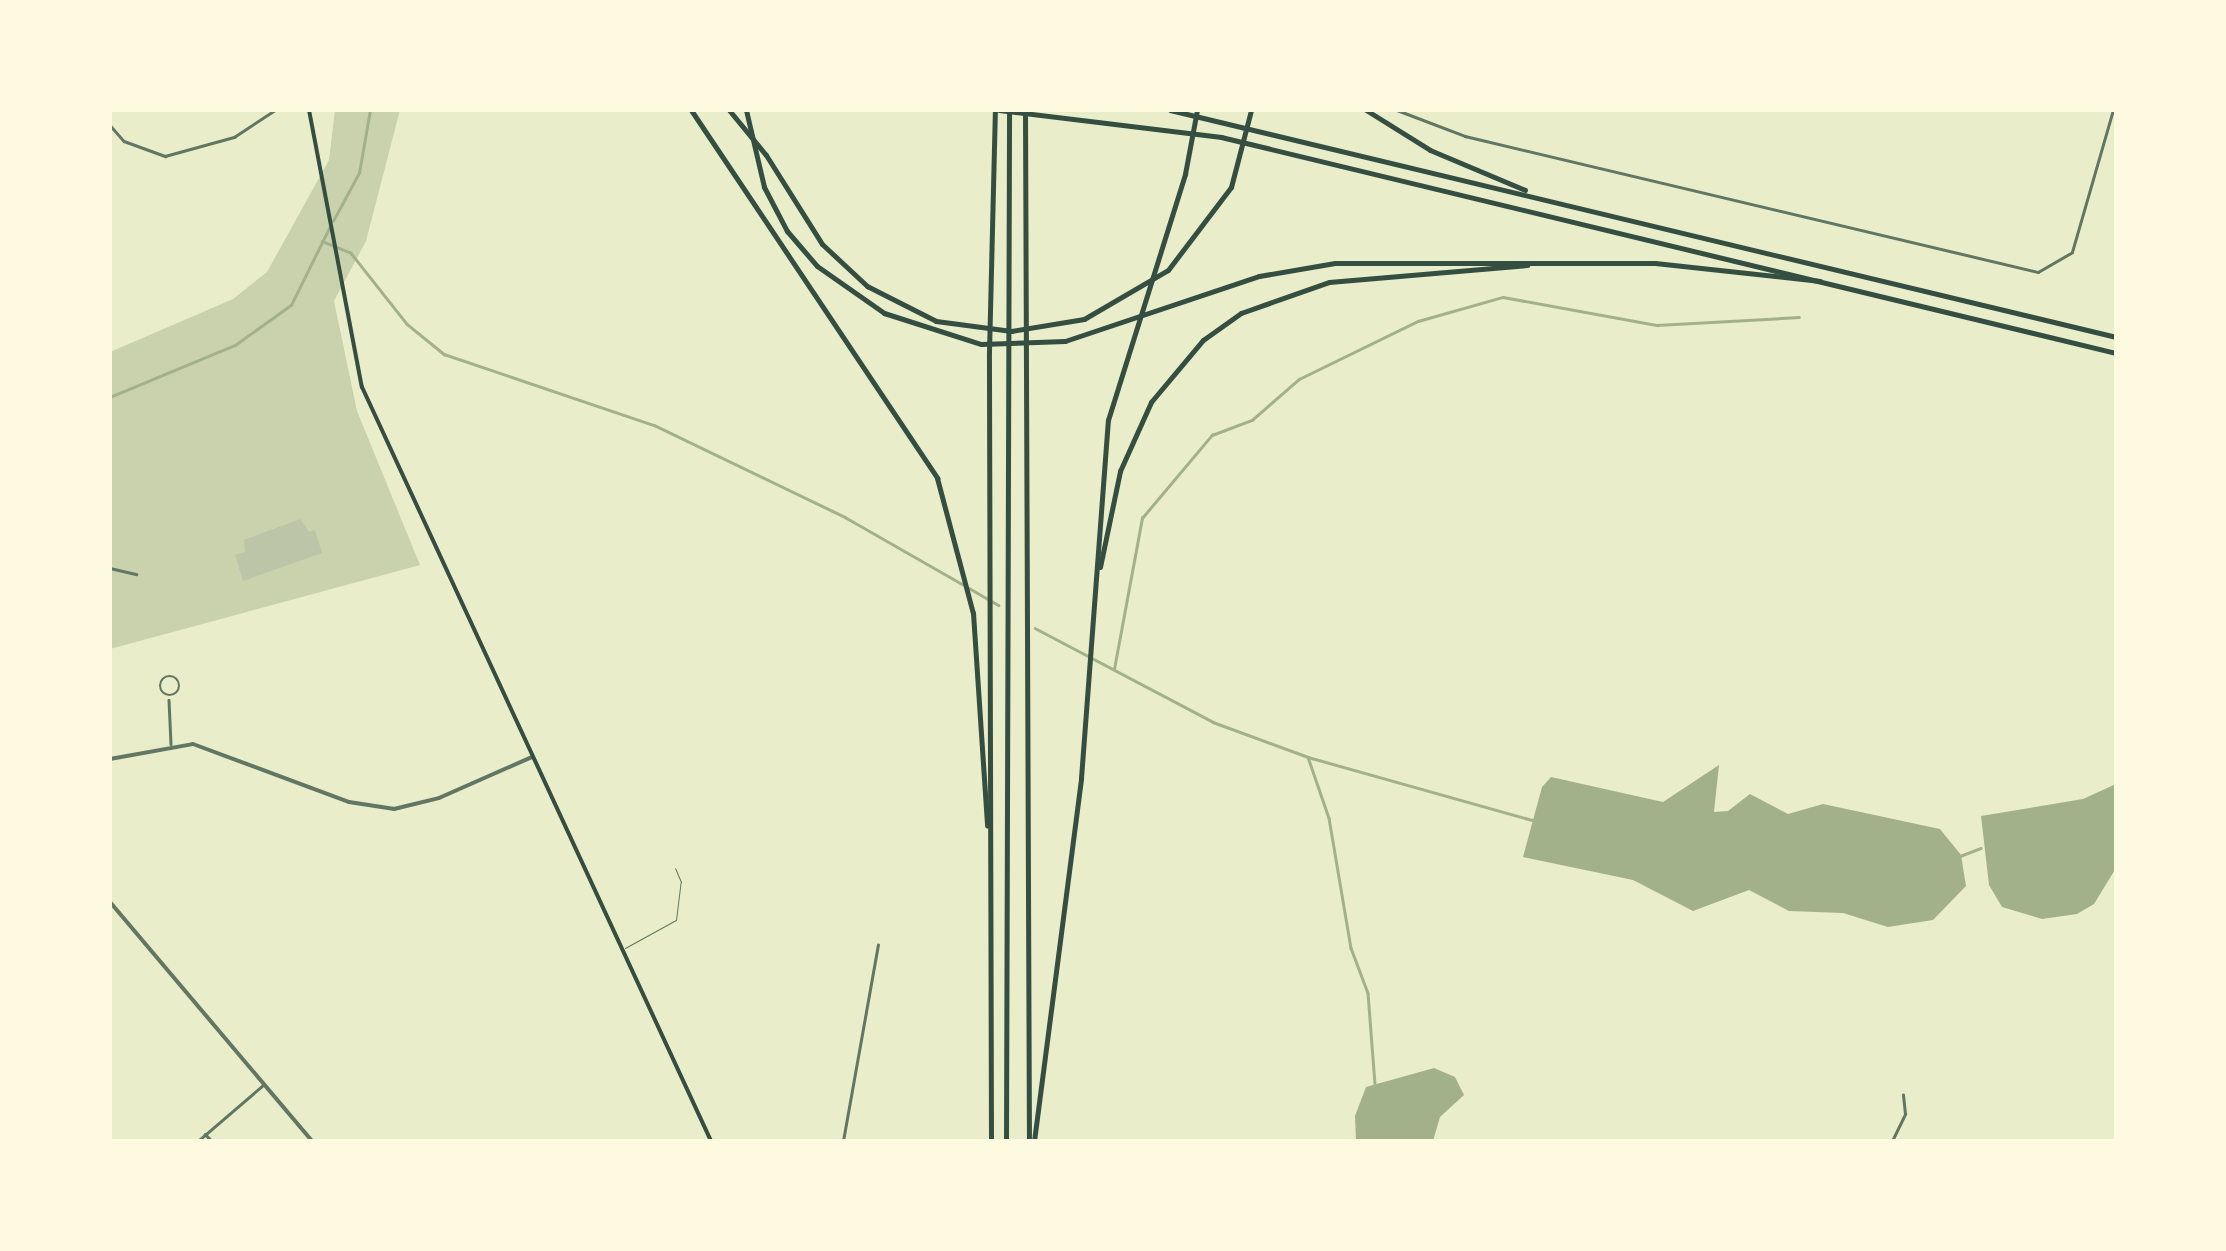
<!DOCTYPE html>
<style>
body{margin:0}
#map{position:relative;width:2226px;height:1251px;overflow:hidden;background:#e9edc9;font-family:Cabin,sans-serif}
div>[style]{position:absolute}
.green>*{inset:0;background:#cad2ad}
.water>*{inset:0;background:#a3b18a}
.stream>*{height:2.5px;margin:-1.25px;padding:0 1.25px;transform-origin:1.25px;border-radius:1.25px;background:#a3b18a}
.building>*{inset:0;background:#bcc5a7}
.service>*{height:1px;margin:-0.5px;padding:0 0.5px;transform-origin:0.5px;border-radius:0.5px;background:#617663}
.minor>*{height:2.5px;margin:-1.25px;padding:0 1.25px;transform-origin:1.25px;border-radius:1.25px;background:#617663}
.minor>.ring{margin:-1.25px;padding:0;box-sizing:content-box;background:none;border:2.5px solid #617663;border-radius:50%}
.tertiary>*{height:4px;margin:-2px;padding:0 2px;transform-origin:2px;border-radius:2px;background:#617663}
.primary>*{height:4px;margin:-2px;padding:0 2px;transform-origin:2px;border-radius:2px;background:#344e41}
.motorway>*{height:5px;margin:-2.5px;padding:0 2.5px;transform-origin:2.5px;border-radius:2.5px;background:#344e41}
span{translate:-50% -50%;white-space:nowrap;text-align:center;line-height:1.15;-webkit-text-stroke:9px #fefae0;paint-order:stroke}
.frame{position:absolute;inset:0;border:112px solid #fefae0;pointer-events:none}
</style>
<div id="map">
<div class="green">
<i style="clip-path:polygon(335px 110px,400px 110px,366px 241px,334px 301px,357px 411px,420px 565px,110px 649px,110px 352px,233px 299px,267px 272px,329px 160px)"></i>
</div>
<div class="water">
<i style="clip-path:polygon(1719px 765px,1714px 812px,1728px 811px,1750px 794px,1788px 814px,1823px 804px,1940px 829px,1961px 855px,1966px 886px,1933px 920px,1888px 927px,1843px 913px,1789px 911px,1749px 890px,1693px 911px,1633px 880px,1523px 857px,1542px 787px,1551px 777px,1663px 802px)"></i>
<i style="clip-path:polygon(2116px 784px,2116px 868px,2094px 904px,2077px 914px,2042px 919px,2002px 907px,1989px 885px,1981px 816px,2083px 799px)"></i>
<i style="clip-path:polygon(1434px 1068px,1455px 1077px,1464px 1095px,1440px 1117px,1433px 1141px,1356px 1141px,1355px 1116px,1366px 1087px)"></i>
</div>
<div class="stream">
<i style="left:333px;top:221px;width:55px;rotate:-61.6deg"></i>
<i style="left:359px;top:173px;width:64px;rotate:-80.1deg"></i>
<i style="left:322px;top:241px;width:31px;rotate:22deg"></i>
<i style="left:351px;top:253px;width:90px;rotate:51.7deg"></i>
<i style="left:407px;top:324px;width:48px;rotate:39deg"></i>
<i style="left:444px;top:354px;width:222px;rotate:18.7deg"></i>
<i style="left:654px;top:425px;width:212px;rotate:25.7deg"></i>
<i style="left:845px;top:517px;width:135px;rotate:29.8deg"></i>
<i style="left:110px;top:397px;width:135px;rotate:-22.6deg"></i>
<i style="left:235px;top:345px;width:69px;rotate:-35.5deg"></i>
<i style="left:291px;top:305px;width:86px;rotate:-63.7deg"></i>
<i style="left:969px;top:588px;width:34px;rotate:30deg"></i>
<i style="left:1035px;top:628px;width:201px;rotate:27.8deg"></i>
<i style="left:1213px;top:722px;width:101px;rotate:20.2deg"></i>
<i style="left:1308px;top:757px;width:237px;rotate:15.7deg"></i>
<i style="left:1114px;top:669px;width:154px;rotate:-79.5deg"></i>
<i style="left:1142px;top:518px;width:109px;rotate:-49.9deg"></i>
<i style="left:1212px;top:435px;width:43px;rotate:-20.6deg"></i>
<i style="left:1252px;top:420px;width:62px;rotate:-41.1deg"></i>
<i style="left:1299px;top:379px;width:132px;rotate:-26deg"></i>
<i style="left:1418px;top:321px;width:88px;rotate:-15.8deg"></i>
<i style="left:1503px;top:297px;width:157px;rotate:10.3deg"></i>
<i style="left:1657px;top:325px;width:142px;rotate:-3.2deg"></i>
<i style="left:1308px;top:757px;width:65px;rotate:71deg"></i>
<i style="left:1329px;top:818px;width:132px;rotate:80.4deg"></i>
<i style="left:1351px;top:948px;width:48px;rotate:69.3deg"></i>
<i style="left:1368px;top:993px;width:92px;rotate:85.6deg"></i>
<i style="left:1960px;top:856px;width:22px;rotate:-21deg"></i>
</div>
<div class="building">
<i style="clip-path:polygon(300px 519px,309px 532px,315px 530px,322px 553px,243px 581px,235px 555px,245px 552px,244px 540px)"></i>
</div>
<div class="service">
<i style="left:625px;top:948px;width:58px;rotate:-28.8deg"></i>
<i style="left:676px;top:920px;width:38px;rotate:-83deg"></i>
<i style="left:681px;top:882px;width:15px;rotate:-113deg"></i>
</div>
<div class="minor">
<i style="left:1397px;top:110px;width:73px;rotate:20.9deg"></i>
<i style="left:1465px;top:136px;width:589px;rotate:13.35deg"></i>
<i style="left:2038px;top:272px;width:39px;rotate:-30deg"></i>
<i style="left:2072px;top:252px;width:148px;rotate:-73.9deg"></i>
<i style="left:110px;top:125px;width:21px;rotate:49deg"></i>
<i style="left:124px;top:141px;width:44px;rotate:20.1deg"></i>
<i style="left:165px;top:156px;width:72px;rotate:-15.4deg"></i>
<i style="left:234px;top:137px;width:49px;rotate:-33.4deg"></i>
<i style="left:110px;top:568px;width:27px;rotate:13deg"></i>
<i class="ring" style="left:160px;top:676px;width:17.5px;height:17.5px"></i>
<i style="left:169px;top:700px;width:44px;rotate:87.4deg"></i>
<i style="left:205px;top:1134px;width:10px;rotate:45deg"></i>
<i style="left:198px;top:1141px;width:84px;rotate:-40.7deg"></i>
<i style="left:843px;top:1141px;width:199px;rotate:-79.9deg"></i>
<i style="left:1892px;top:1141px;width:30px;rotate:-64deg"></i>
<i style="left:1905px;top:1114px;width:19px;rotate:-96deg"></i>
</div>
<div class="tertiary">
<i style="left:110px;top:759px;width:84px;rotate:-10.2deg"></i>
<i style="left:193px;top:744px;width:166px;rotate:20.4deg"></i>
<i style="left:349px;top:802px;width:46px;rotate:8.8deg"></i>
<i style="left:394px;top:809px;width:46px;rotate:-13.7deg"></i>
<i style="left:439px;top:798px;width:102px;rotate:-23.8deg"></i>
<i style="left:110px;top:902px;width:313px;rotate:49.8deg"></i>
</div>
<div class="primary">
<i style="left:309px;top:110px;width:282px;rotate:79.2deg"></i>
<i style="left:362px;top:387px;width:831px;rotate:65.16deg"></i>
</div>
<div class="motorway">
<i style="left:691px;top:110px;width:443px;rotate:56.2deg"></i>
<i style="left:937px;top:478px;width:140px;rotate:75.1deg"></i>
<i style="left:973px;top:613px;width:213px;rotate:86.2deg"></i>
<i style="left:729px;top:110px;width:58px;rotate:50.6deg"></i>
<i style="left:766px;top:155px;width:105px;rotate:57.8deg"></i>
<i style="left:822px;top:244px;width:62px;rotate:43deg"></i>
<i style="left:867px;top:286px;width:77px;rotate:26.9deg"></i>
<i style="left:936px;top:321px;width:76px;rotate:7.6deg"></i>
<i style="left:1011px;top:331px;width:74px;rotate:-9.3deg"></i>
<i style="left:1084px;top:319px;width:97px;rotate:-30.3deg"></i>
<i style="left:1168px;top:270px;width:104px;rotate:-52.8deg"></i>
<i style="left:1231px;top:187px;width:80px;rotate:-75.4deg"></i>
<i style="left:746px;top:110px;width:79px;rotate:76.8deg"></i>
<i style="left:764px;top:187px;width:50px;rotate:62.4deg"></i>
<i style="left:787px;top:231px;width:46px;rotate:49.4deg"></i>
<i style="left:817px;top:266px;width:82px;rotate:35deg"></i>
<i style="left:884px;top:313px;width:102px;rotate:17.7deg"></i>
<i style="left:981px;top:344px;width:84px;rotate:-2deg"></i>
<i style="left:1065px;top:341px;width:205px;rotate:-18.5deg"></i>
<i style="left:1259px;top:276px;width:77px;rotate:-9.7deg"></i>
<i style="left:1335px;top:263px;width:320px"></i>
<i style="left:1655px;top:263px;width:166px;rotate:6.2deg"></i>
<i style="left:999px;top:110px;width:224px;rotate:6.9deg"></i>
<i style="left:1221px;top:137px;width:921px;rotate:13.57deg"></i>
<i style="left:1025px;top:110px;width:1031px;rotate:89.78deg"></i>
<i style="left:1170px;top:110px;width:973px;rotate:13.49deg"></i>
<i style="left:1366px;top:110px;width:75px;rotate:32deg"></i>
<i style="left:1430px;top:150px;width:103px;rotate:22.8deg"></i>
<i style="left:1100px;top:567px;width:98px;rotate:-78.2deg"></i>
<i style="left:1120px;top:471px;width:76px;rotate:-65.8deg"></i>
<i style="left:1151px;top:402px;width:81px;rotate:-50deg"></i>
<i style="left:1203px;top:340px;width:47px;rotate:-35.4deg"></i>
<i style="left:1241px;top:313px;width:93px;rotate:-19.4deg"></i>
<i style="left:1329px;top:282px;width:199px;rotate:-4.9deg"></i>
<i style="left:991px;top:1141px;width:789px;rotate:-90.15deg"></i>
<i style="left:989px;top:352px;width:242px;rotate:-88.6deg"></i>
<i style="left:1006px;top:1141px;width:1031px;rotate:-89.83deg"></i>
<i style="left:1034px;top:1141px;width:366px;rotate:-82.6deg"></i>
<i style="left:1081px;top:778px;width:359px;rotate:-85.7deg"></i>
<i style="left:1108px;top:420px;width:258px;rotate:-72.6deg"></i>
<i style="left:1185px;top:174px;width:65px;rotate:-79.4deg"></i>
</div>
<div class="frame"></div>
</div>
